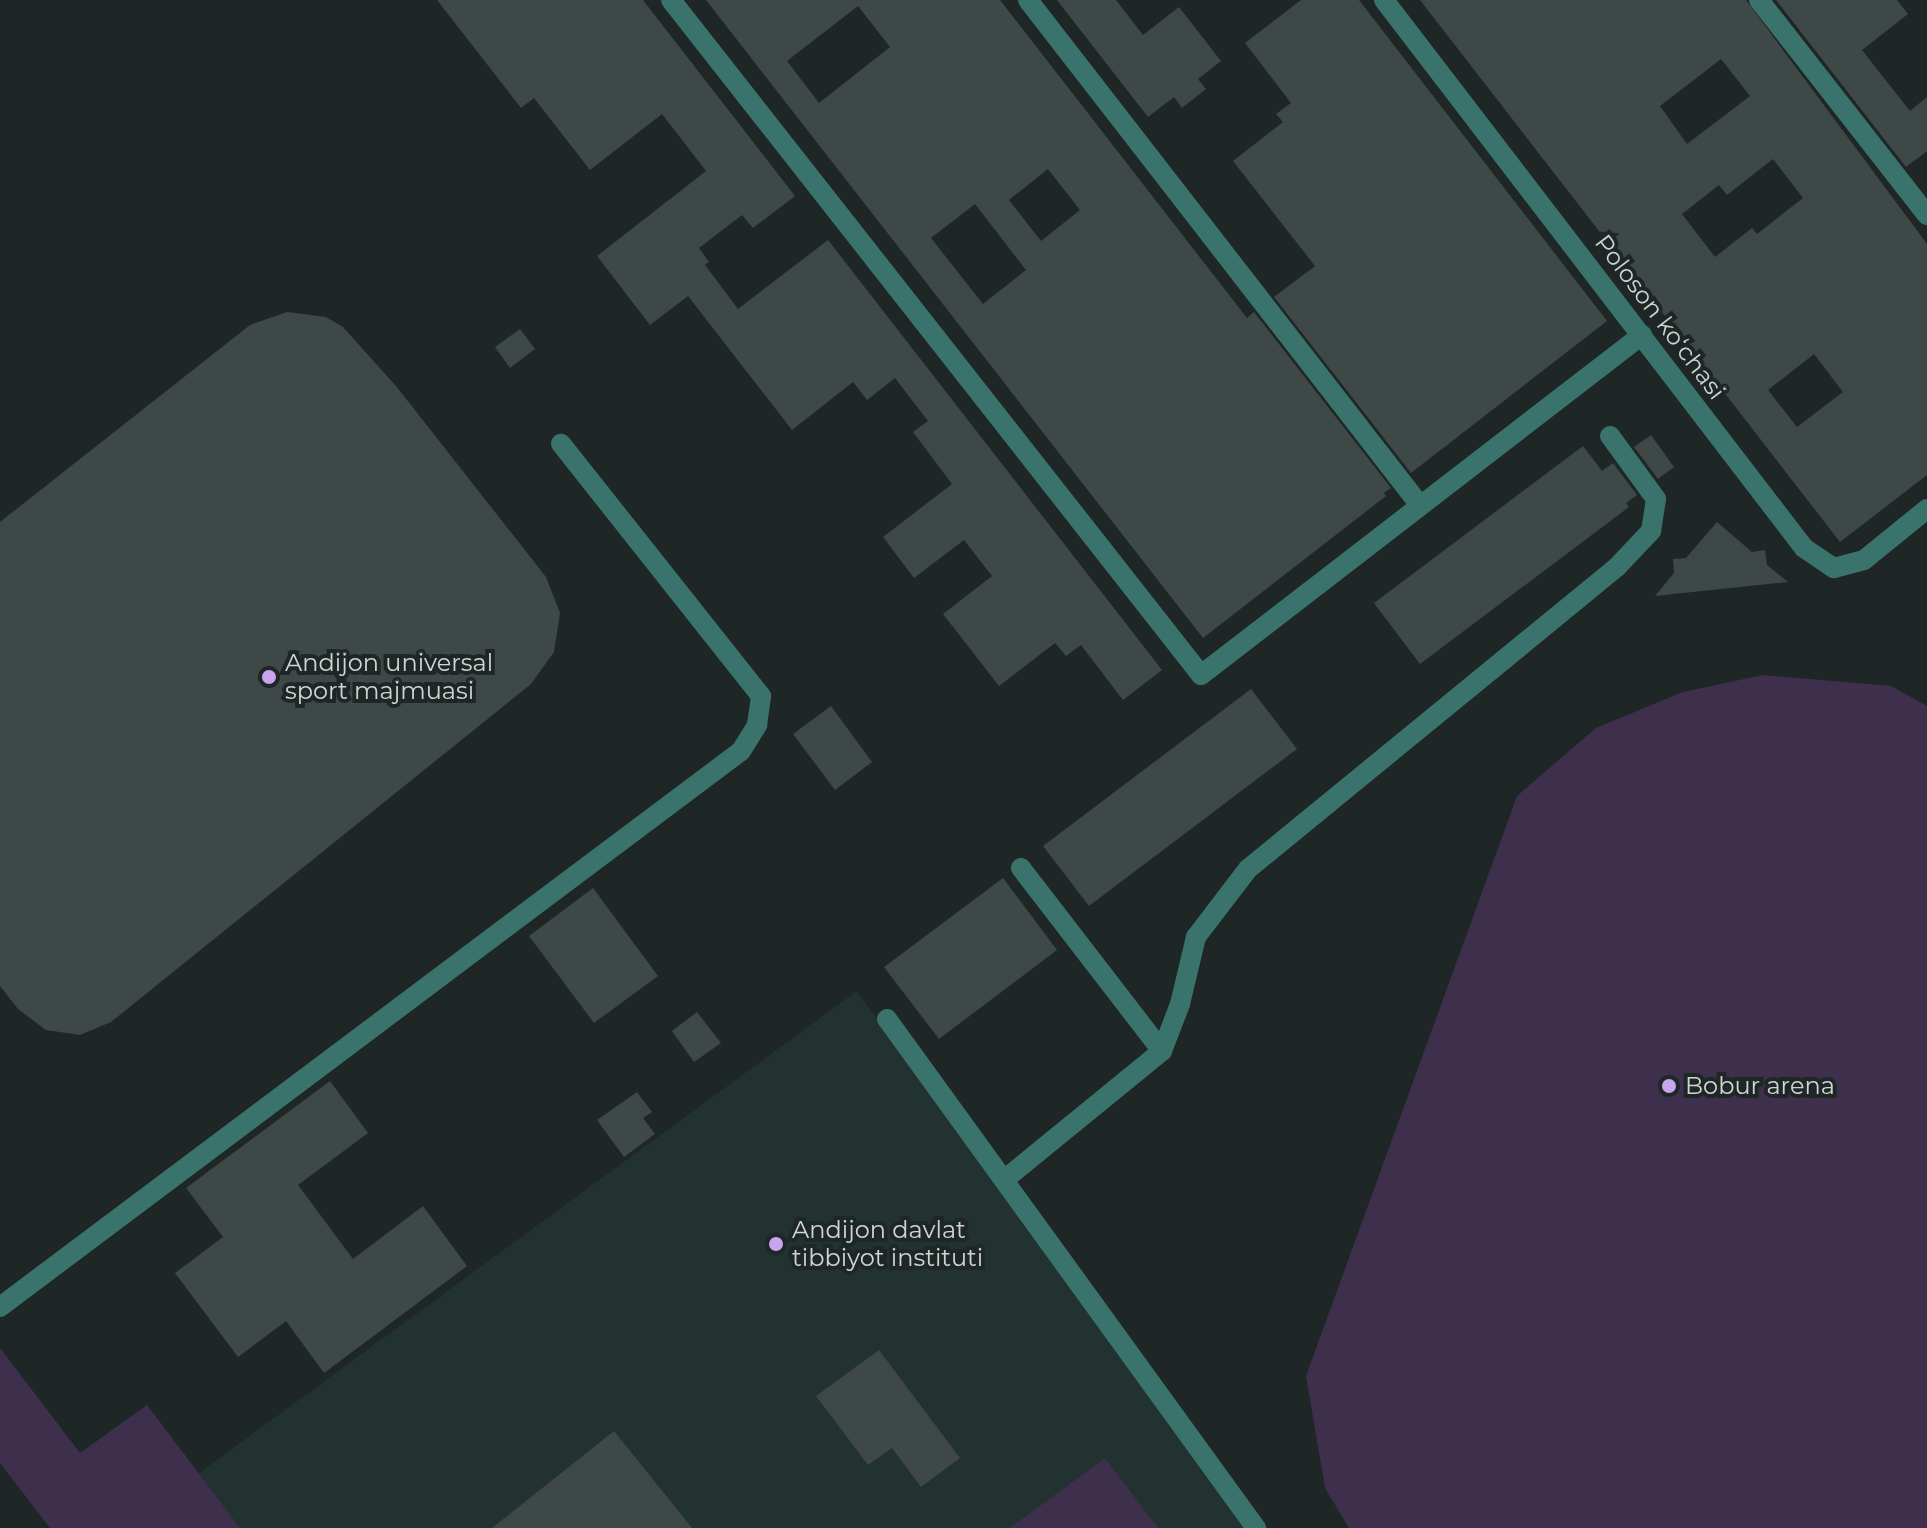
<!DOCTYPE html>
<meta charset="utf-8">
<style>
body{margin:0}
#map{position:relative;width:1927px;height:1528px;overflow:hidden;background:#1e2725;font-family:Montserrat,sans-serif}
div>[style]{position:absolute}
.built>*{inset:0;background:#223230}
.green>*{inset:0;background:#3e304c}
.building>*{inset:0;background:#3e4846}
.minor>*{height:20px;margin:-10px;padding:0 10px;transform-origin:10px;border-radius:10px;background:#3a736b}
.dots>*{width:22px;height:22px;translate:-50% -50%;box-sizing:border-box;border:4px solid #1e2725;border-radius:50%}
span{translate:-50% -50%;white-space:nowrap;text-align:center;line-height:1.15;-webkit-text-stroke:8px #1e2725;paint-order:stroke}
.street-label{font-size:24px;color:#cfd5d4}
.poi-label{font-size:24px;color:#cfd5d4}
.left{translate:0 -50%;text-align:left}
</style>
<div id="map">
<div class="built">
<i style="clip-path:polygon(857px 991px,1247px 1528px,188px 1528px,165px 1498px)"></i>
</div>
<div class="green">
<i style="clip-path:polygon(1763px 675px,1891px 686px,1927px 706px,1927px 1528px,1349px 1528px,1325px 1488px,1306px 1376px,1517px 796px,1596px 728px,1683px 692px)"></i>
<i style="clip-path:polygon(0 1348px,80px 1453px,147px 1405px,240px 1528px,50px 1528px,0 1463px)"></i>
<i style="clip-path:polygon(1105px 1458px,1158px 1528px,1010px 1528px)"></i>
</div>
<div class="building">
<i style="clip-path:polygon(437px 0,643px 0,795px 196px,753px 228px,742px 215px,699px 248px,709px 262px,705px 265px,738px 309px,828px 240px,1162px 670px,1123px 700px,1081px 645px,1066px 656px,1055px 643px,999px 686px,943px 614px,992px 576px,964px 540px,914px 578px,883px 537px,952px 484px,913px 432px,928px 421px,895px 378px,867px 400px,853px 382px,792px 430px,688px 296px,650px 325px,597px 256px,706px 171px,662px 114px,590px 170px,534px 98px,521px 108px)"></i>
<i style="clip-path:polygon(evenodd,706px 0,1000px 0,1247px 318px,1254px 312px,1391px 488px,1384px 493px,1386px 496px,1203px 638px,706px 0,858px 6px,890px 47px,819px 103px,787px 61px,858px 6px,706px 0,1048px 169px,1080px 210px,1041px 241px,1009px 200px,1048px 169px,706px 0,975px 204px,1026px 270px,983px 304px,931px 238px,975px 204px)"></i>
<i style="clip-path:polygon(1057px 0,1116px 0,1143px 35px,1179px 7px,1221px 61px,1198px 79px,1206px 89px,1182px 108px,1174px 97px,1148px 117px)"></i>
<i style="clip-path:polygon(1301px 0,1359px 0,1607px 321px,1411px 473px,1274px 297px,1315px 266px,1233px 161px,1283px 122px,1276px 114px,1291px 103px,1245px 43px)"></i>
<i style="clip-path:polygon(evenodd,1420px 0,1746px 0,1927px 244px,1927px 475px,1840px 542px,1420px 0,1721px 59px,1750px 96px,1687px 144px,1660px 106px,1721px 59px,1420px 0,1773px 159px,1803px 198px,1757px 234px,1752px 228px,1715px 257px,1682px 214px,1719px 185px,1727px 195px,1773px 159px,1420px 0,1814px 354px,1843px 392px,1797px 427px,1768px 390px,1814px 354px)"></i>
<i style="clip-path:polygon(1776px 0,1897px 0,1908px 14px,1862px 50px,1910px 111px,1927px 97px,1927px 151px,1906px 167px)"></i>
<i style="clip-path:polygon(287px 312px,326px 317px,343px 327px,396px 386px,546px 577px,560px 613px,554px 652px,531px 684px,111px 1022px,80px 1035px,46px 1030px,18px 1009px,0 986px,0 522px,250px 325px)"></i>
<i style="clip-path:polygon(520px 329px,535px 349px,510px 368px,495px 347px)"></i>
<i style="clip-path:polygon(1651px 435px,1674px 467px,1658px 479px,1634px 447px)"></i>
<i style="clip-path:polygon(1583px 446px,1602px 471px,1613px 463px,1637px 495px,1626px 503px,1629px 507px,1420px 664px,1374px 603px)"></i>
<i style="clip-path:polygon(1717px 522px,1752px 552px,1765px 550px,1767px 565px,1788px 582px,1655px 596px,1674px 573px,1673px 559px,1686px 558px)"></i>
<i style="clip-path:polygon(1251px 689px,1297px 749px,1089px 906px,1043px 846px)"></i>
<i style="clip-path:polygon(831px 706px,872px 762px,835px 790px,793px 734px)"></i>
<i style="clip-path:polygon(1003px 878px,1057px 950px,939px 1039px,884px 967px)"></i>
<i style="clip-path:polygon(593px 888px,658px 976px,594px 1023px,529px 936px)"></i>
<i style="clip-path:polygon(697px 1012px,721px 1043px,694px 1062px,672px 1031px)"></i>
<i style="clip-path:polygon(330px 1081px,368px 1133px,298px 1185px,353px 1259px,423px 1206px,467px 1266px,324px 1373px,286px 1321px,238px 1357px,175px 1273px,223px 1237px,186px 1188px)"></i>
<i style="clip-path:polygon(637px 1092px,652px 1112px,643px 1118px,655px 1134px,624px 1157px,597px 1120px)"></i>
<i style="clip-path:polygon(879px 1350px,960px 1458px,921px 1487px,892px 1448px,868px 1465px,816px 1396px)"></i>
<i style="clip-path:polygon(614px 1431px,692px 1528px,492px 1528px)"></i>
</div>
<div class="minor">
<i style="left:671px;top:0;width:858px;rotate:51.86deg"></i>
<i style="left:1201px;top:675px;width:557px;rotate:-37.63deg"></i>
<i style="left:1028px;top:0;width:638px;rotate:52.2deg"></i>
<i style="left:1384px;top:0;width:690px;rotate:52.53deg"></i>
<i style="left:1804px;top:548px;width:36px;rotate:34deg"></i>
<i style="left:1834px;top:568px;width:31px;rotate:-15deg"></i>
<i style="left:1864px;top:560px;width:81px;rotate:-39deg"></i>
<i style="left:1759px;top:0;width:273px;rotate:52deg"></i>
<i style="left:1021px;top:868px;width:231px;rotate:52.4deg"></i>
<i style="left:887px;top:1019px;width:629px;rotate:54.06deg"></i>
<i style="left:1004px;top:1180px;width:204px;rotate:-39.2deg"></i>
<i style="left:1162px;top:1051px;width:50px;rotate:-69deg"></i>
<i style="left:1180px;top:1004px;width:69px;rotate:-76.6deg"></i>
<i style="left:1196px;top:937px;width:86px;rotate:-52.6deg"></i>
<i style="left:1248px;top:869px;width:477px;rotate:-39.3deg"></i>
<i style="left:1617px;top:567px;width:50px;rotate:-46.6deg"></i>
<i style="left:1651px;top:531px;width:32px;rotate:-81deg"></i>
<i style="left:1656px;top:499px;width:78px;rotate:-126.1deg"></i>
<i style="left:0;top:1307px;width:926px;rotate:-36.88deg"></i>
<i style="left:741px;top:751px;width:31px;rotate:-58deg"></i>
<i style="left:757px;top:725px;width:29px;rotate:-82deg"></i>
<i style="left:761px;top:696px;width:322px;rotate:-128.4deg"></i>
</div>
<div class="dots">
<i style="left:269px;top:677px;background:#c8a5ee"></i>
<i style="left:1669px;top:1086px;background:#c8a5ee"></i>
<i style="left:776px;top:1244px;background:#c8a5ee"></i>
</div>
<div class="street-label">
<span style="left:1660px;top:317px;rotate:53deg">Poloson koʻchasi</span>
</div>
<div class="poi-label">
<span class="left" style="left:285px;top:677px">Andijon universal<br>sport majmuasi</span>
<span class="left" style="left:1685px;top:1086px">Bobur arena</span>
<span class="left" style="left:792px;top:1244px">Andijon davlat<br>tibbiyot instituti</span>
</div>
</div>
